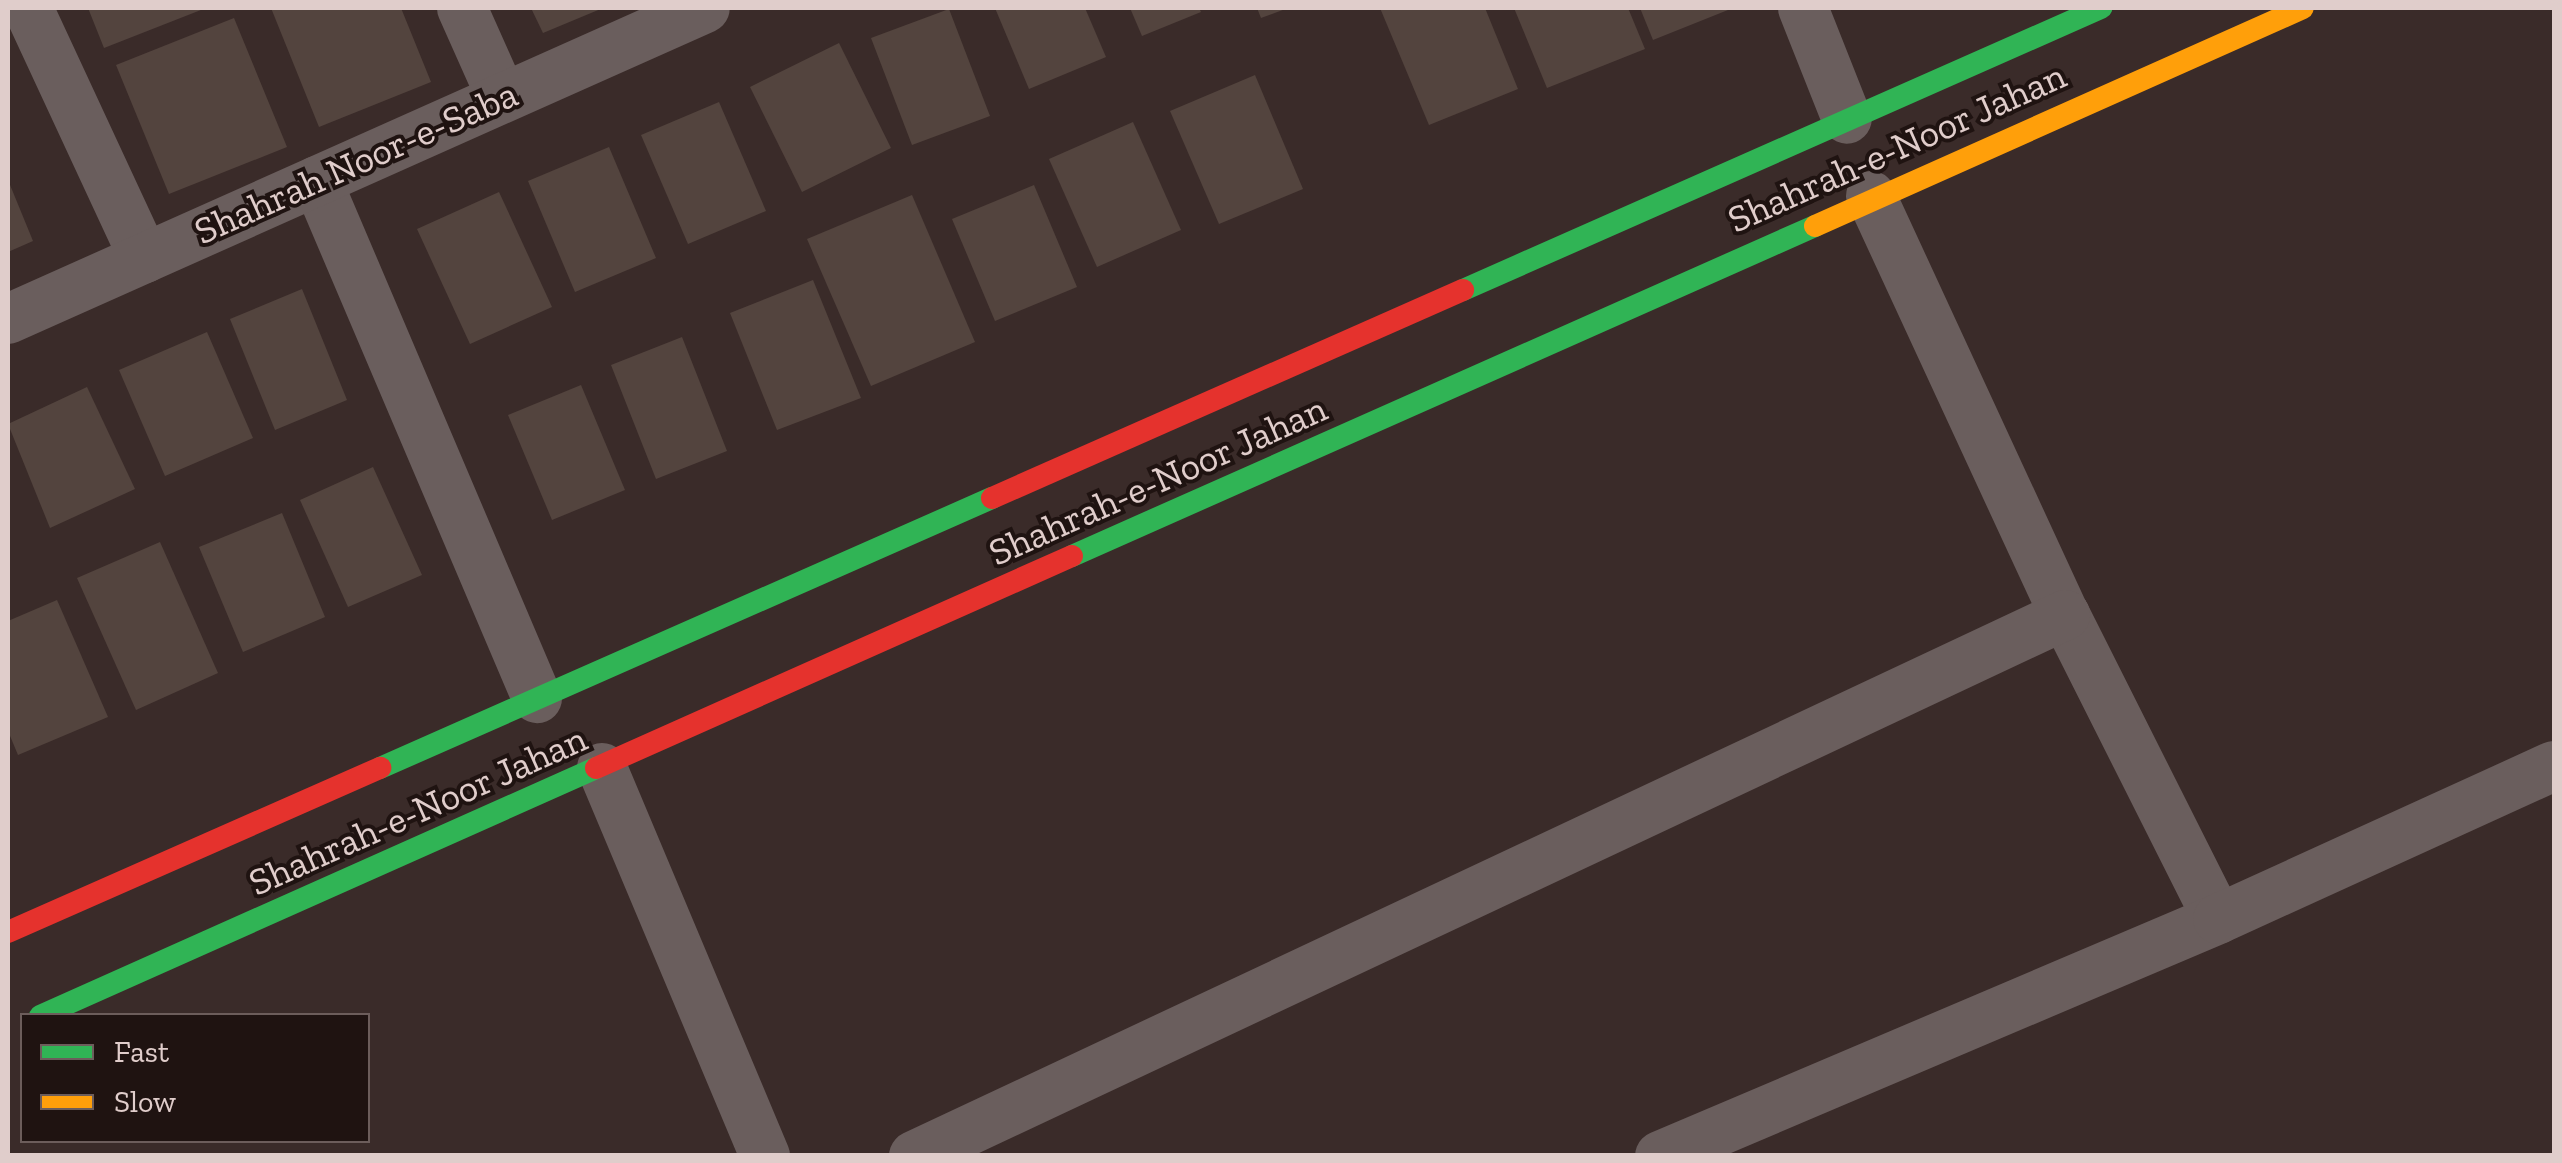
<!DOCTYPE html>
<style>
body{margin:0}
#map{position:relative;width:2562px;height:1163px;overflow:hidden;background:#3a2b29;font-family:"Zilla Slab",serif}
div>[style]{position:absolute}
.building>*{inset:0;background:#53443e}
.street>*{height:50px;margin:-25px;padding:0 25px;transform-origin:25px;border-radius:25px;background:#6a5e5d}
.fast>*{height:22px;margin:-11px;padding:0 11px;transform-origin:11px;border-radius:11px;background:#30b455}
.slow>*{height:22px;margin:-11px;padding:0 11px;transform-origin:11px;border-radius:11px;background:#ff9f0a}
.jam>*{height:22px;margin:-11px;padding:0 11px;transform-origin:11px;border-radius:11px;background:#e5322d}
span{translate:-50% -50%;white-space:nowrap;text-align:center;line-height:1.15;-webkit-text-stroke:8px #1f1311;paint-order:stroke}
.street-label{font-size:38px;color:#e0cdcb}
.frame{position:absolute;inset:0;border:10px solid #e0cdcb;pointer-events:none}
.legend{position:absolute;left:20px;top:1013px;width:350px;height:130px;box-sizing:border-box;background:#1f1311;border:2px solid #6c5d5b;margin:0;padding:12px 18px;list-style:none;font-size:30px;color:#e0cdcb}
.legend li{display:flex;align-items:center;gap:20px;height:50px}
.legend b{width:50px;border:2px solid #6c5d5b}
</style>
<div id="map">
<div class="building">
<i style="clip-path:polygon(88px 8px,206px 8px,104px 48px)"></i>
<i style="clip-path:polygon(271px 8px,401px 8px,431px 82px,319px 127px)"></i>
<i style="clip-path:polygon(531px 8px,603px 8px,543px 33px)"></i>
<i style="clip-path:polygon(995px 8px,1085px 8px,1106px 57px,1029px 89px)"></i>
<i style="clip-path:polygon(1130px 8px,1199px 8px,1201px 12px,1142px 36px)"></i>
<i style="clip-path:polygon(1257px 8px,1288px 8px,1261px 18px)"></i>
<i style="clip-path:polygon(1380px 8px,1485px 8px,1518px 89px,1429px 125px)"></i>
<i style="clip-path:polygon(1514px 8px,1628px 8px,1645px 49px,1547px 88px)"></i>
<i style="clip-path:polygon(1640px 8px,1733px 8px,1653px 40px)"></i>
<i style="clip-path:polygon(949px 9px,990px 116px,912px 145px,871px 38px)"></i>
<i style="clip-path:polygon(234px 18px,287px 147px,169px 194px,116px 65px)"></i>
<i style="clip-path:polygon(839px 43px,891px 148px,802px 192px,750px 87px)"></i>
<i style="clip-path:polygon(1255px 75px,1303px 189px,1219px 224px,1170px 111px)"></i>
<i style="clip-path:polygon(719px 102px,766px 211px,688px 244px,641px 135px)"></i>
<i style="clip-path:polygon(1133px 122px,1181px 230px,1097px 267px,1049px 159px)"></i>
<i style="clip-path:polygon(609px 147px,656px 258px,575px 292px,528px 181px)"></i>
<i style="clip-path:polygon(8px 180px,33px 241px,8px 252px)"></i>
<i style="clip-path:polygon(1034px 185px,1077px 287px,995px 321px,952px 219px)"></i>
<i style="clip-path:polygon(499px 192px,552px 307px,470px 344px,417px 229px)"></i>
<i style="clip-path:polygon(912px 195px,975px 342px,871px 386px,807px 239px)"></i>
<i style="clip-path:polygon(813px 280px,861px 398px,777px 430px,730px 313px)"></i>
<i style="clip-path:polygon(302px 289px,347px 400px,275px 430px,230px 319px)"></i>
<i style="clip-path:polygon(207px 332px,253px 438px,165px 476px,119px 370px)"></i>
<i style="clip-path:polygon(682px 337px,727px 451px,656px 479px,611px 365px)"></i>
<i style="clip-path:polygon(581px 385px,625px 490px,552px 520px,508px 415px)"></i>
<i style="clip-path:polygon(87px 387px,135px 489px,50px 528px,8px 424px)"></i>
<i style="clip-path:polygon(373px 467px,422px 575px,348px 607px,300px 500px)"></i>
<i style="clip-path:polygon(282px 513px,325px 617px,243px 652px,199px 547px)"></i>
<i style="clip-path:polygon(160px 542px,218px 673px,136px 710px,77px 578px)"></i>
<i style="clip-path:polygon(57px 600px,108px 717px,18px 755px,8px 731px,8px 621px)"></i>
</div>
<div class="street">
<i style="left:28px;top:8px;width:276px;rotate:65.1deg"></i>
<i style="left:462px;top:8px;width:98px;rotate:66deg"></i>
<i style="left:1803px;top:8px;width:119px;rotate:68.4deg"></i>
<i style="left:317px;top:181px;width:562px;rotate:66.95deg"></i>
<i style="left:1871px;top:196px;width:462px;rotate:65.2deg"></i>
<i style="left:2065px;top:615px;width:340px;rotate:63.3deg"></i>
<i style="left:8px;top:319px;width:763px;rotate:-24.05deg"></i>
<i style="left:602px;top:768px;width:421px;rotate:67.2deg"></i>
<i style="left:914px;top:1156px;width:1272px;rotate:-25.17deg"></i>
<i style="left:1660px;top:1156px;width:606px;rotate:-23.01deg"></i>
<i style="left:2218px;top:919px;width:369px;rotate:-24.5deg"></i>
</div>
<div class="fast">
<i style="left:1463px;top:290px;width:698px;rotate:-23.85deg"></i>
<i style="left:1072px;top:556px;width:813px;rotate:-23.95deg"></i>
<i style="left:380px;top:768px;width:669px;rotate:-23.81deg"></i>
<i style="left:40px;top:1016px;width:609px;rotate:-24.04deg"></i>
</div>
<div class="slow">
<i style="left:1815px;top:226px;width:534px;rotate:-24.07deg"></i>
</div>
<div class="jam">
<i style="left:992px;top:498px;width:515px;rotate:-23.83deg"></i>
<i style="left:596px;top:768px;width:521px;rotate:-24.01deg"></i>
<i style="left:8px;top:932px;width:407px;rotate:-23.8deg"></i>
</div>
<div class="street-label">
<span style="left:1897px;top:148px;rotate:-24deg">Shahrah-e-Noor Jahan</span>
<span style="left:356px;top:163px;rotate:-24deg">Shahrah Noor-e-Saba</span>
<span style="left:1158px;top:481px;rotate:-24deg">Shahrah-e-Noor Jahan</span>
<span style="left:418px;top:811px;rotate:-24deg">Shahrah-e-Noor Jahan</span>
</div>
<div class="frame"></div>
<ul class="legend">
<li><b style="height:12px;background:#30b455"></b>Fast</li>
<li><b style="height:12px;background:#ff9f0a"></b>Slow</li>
</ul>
</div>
